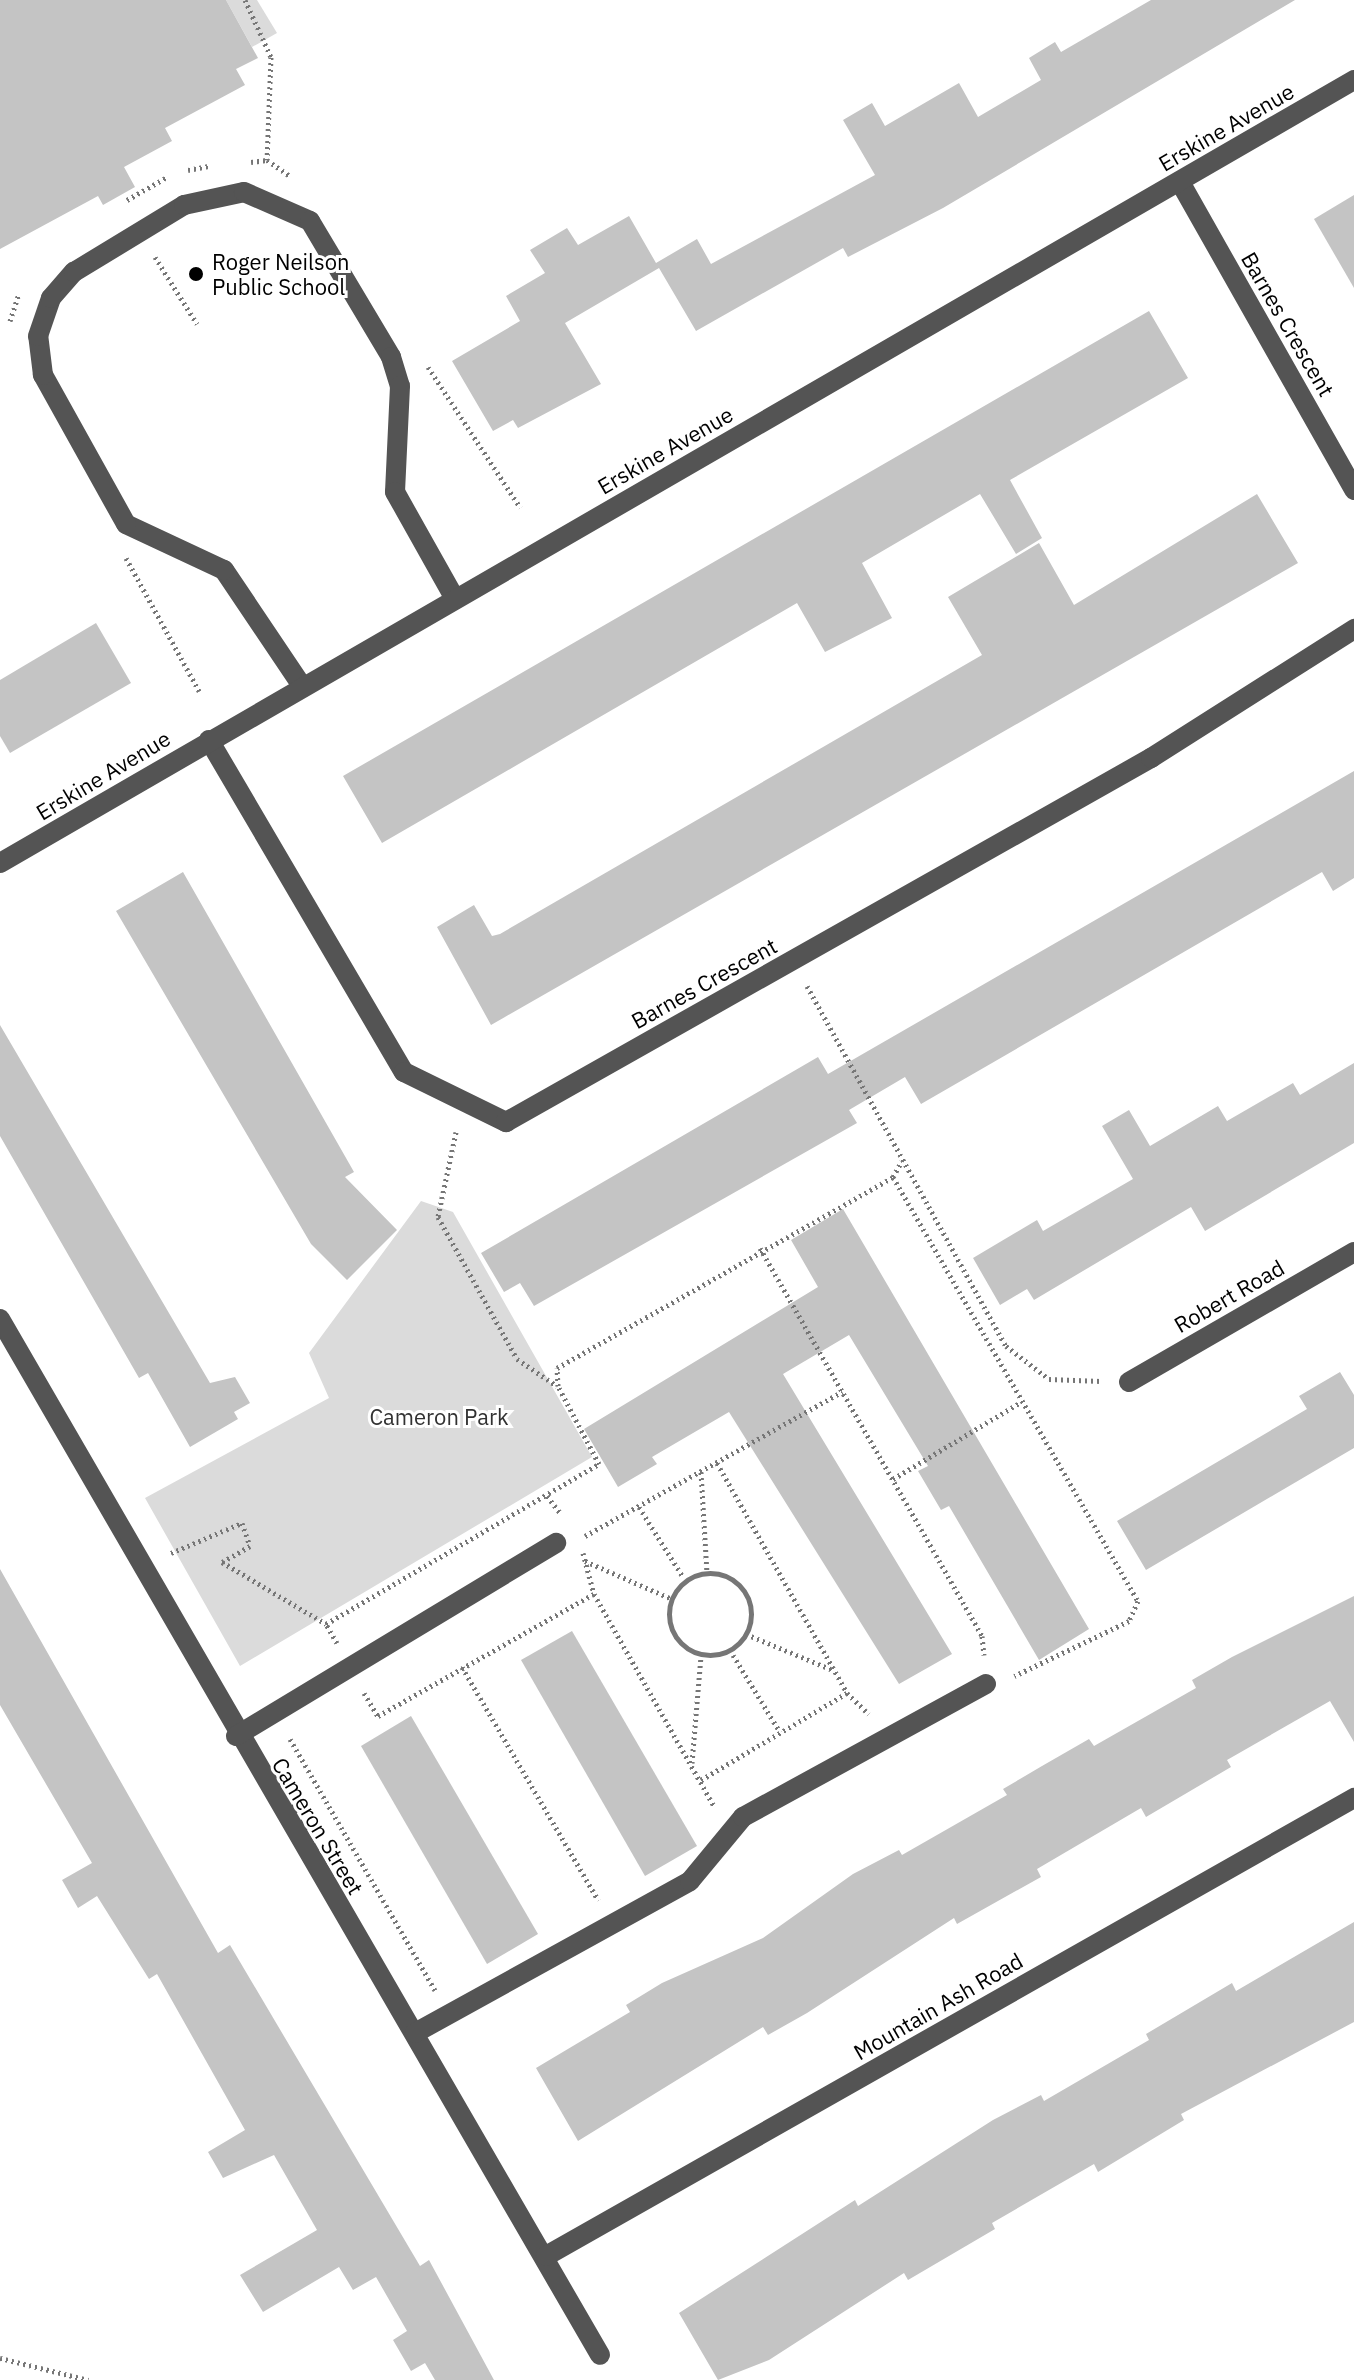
<!DOCTYPE html>
<style>
body{margin:0}
#map{position:relative;width:1354px;height:2380px;overflow:hidden;background:#fff;font-family:"IBM Plex Sans",sans-serif}
div>[style]{position:absolute}
.green>*{inset:0;background:#dbdbdb}
.building>*{inset:0;background:#c4c4c4}
.path>*{height:5px;margin-top:-2.5px;transform-origin:0;background:repeating-linear-gradient(90deg,#767676 0 2px,transparent 0 6px)}
.path>.ring{margin:-2.5px;padding:0;box-sizing:content-box;background:none;border:5px solid #767676;border-radius:50%}
.minor>*{height:20px;margin:-10px;padding:0 10px;transform-origin:10px;border-radius:10px;background:#545454}
.dots>*{width:22px;height:22px;translate:-50% -50%;box-sizing:border-box;border:4px solid #fff;border-radius:50%}
span{translate:-50% -50%;white-space:nowrap;text-align:center;line-height:1.15;-webkit-text-stroke:6px #fff;paint-order:stroke}
.street-label{font-size:22px;color:#000}
.poi-label{font-size:22px;color:#000}
.left{translate:0 -50%;text-align:left}
.park-label{font-size:22px;color:#323232}
</style>
<div id="map">
<div class="green">
<i style="clip-path:polygon(226px 0,257px 0,277px 33px,252px 47px)"></i>
<i style="clip-path:polygon(421px 1201px,453px 1212px,592px 1457px,240px 1666px,145px 1498px,329px 1398px,309px 1353px)"></i>
</div>
<div class="building">
<i style="clip-path:polygon(0 0,226px 0,258px 58px,236px 69px,245px 85px,165px 128px,172px 141px,124px 167px,135px 187px,103px 205px,98px 196px,0 249px)"></i>
<i style="clip-path:polygon(1151px 0,1295px 0,943px 208px,848px 257px,843px 248px,696px 331px,659px 268px,565px 323px,601px 384px,518px 428px,513px 420px,493px 431px,452px 361px,520px 321px,506px 296px,545px 273px,530px 250px,567px 228px,578px 245px,629px 216px,656px 263px,697px 239px,711px 264px,875px 175px,843px 120px,872px 103px,885px 126px,959px 83px,978px 117px,1041px 80px,1029px 58px,1055px 42px,1061px 52px)"></i>
<i style="clip-path:polygon(1354px 195px,1354px 288px,1314px 219px)"></i>
<i style="clip-path:polygon(1149px 311px,1188px 378px,1010px 480px,1042px 538px,1016px 554px,980px 494px,862px 563px,892px 618px,825px 652px,797px 603px,382px 843px,343px 776px)"></i>
<i style="clip-path:polygon(1257px 494px,1298px 563px,491px 1025px,437px 927px,474px 905px,492px 936px,500px 934px,982px 655px,948px 597px,1039px 543px,1074px 605px)"></i>
<i style="clip-path:polygon(96px 623px,131px 683px,10px 753px,0 736px,0 680px)"></i>
<i style="clip-path:polygon(1354px 771px,1354px 878px,1333px 891px,1322px 872px,921px 1104px,905px 1077px,849px 1110px,857px 1123px,534px 1306px,520px 1283px,504px 1292px,481px 1253px,818px 1057px,828px 1074px)"></i>
<i style="clip-path:polygon(183px 872px,354px 1172px,345px 1177px,397px 1230px,347px 1280px,311px 1244px,116px 911px)"></i>
<i style="clip-path:polygon(0 1025px,210px 1383px,235px 1377px,250px 1403px,234px 1412px,238px 1419px,190px 1447px,148px 1373px,139px 1378px,0 1136px)"></i>
<i style="clip-path:polygon(1354px 1063px,1354px 1143px,1205px 1231px,1191px 1207px,1034px 1300px,1027px 1289px,1000px 1305px,973px 1258px,1037px 1220px,1043px 1231px,1133px 1179px,1102px 1126px,1129px 1110px,1150px 1146px,1218px 1106px,1227px 1121px,1293px 1083px,1300px 1095px)"></i>
<i style="clip-path:polygon(843px 1209px,1089px 1629px,1039px 1660px,949px 1506px,941px 1510px,918px 1471px,928px 1466px,849px 1335px,783px 1374px,952px 1654px,899px 1684px,729px 1412px,652px 1457px,657px 1464px,618px 1487px,584px 1429px,818px 1287px,791px 1240px)"></i>
<i style="clip-path:polygon(1340px 1372px,1354px 1395px,1354px 1448px,1146px 1570px,1117px 1521px,1307px 1409px,1299px 1396px)"></i>
<i style="clip-path:polygon(0 1569px,218px 1953px,230px 1945px,420px 2266px,429px 2260px,494px 2380px,435px 2380px,425px 2363px,411px 2371px,393px 2340px,407px 2331px,376px 2277px,353px 2290px,339px 2267px,263px 2312px,240px 2275px,317px 2230px,274px 2155px,223px 2178px,208px 2152px,245px 2130px,157px 1974px,149px 1979px,97px 1896px,78px 1908px,62px 1880px,92px 1863px,0 1705px)"></i>
<i style="clip-path:polygon(1354px 1596px,1354px 1742px,1330px 1701px,1227px 1760px,1231px 1767px,1146px 1817px,1141px 1808px,1037px 1869px,1041px 1877px,957px 1924px,954px 1918px,807px 2013px,768px 2035px,763px 2027px,578px 2141px,536px 2068px,630px 2012px,626px 2005px,662px 1983px,763px 1938px,853px 1874px,899px 1850px,902px 1855px,1007px 1795px,1003px 1789px,1042px 1766px,1089px 1739px,1094px 1746px,1196px 1688px,1192px 1680px,1232px 1657px)"></i>
<i style="clip-path:polygon(572px 1631px,697px 1846px,645px 1876px,521px 1660px)"></i>
<i style="clip-path:polygon(411px 1716px,538px 1934px,487px 1964px,361px 1746px)"></i>
<i style="clip-path:polygon(1354px 1922px,1354px 2022px,1181px 2114px,1184px 2120px,1098px 2172px,1094px 2164px,992px 2223px,995px 2229px,908px 2280px,904px 2273px,769px 2360px,718px 2380px,679px 2313px,855px 2200px,858px 2206px,993px 2120px,1041px 2095px,1044px 2101px,1149px 2040px,1146px 2034px,1232px 1983px,1236px 1991px)"></i>
</div>
<div class="path">
<i style="left:245px;top:0;width:63px;rotate:65.5deg"></i>
<i style="left:271px;top:57px;width:103px;rotate:92.2deg"></i>
<i style="left:251px;top:162px;width:16px;rotate:-7deg"></i>
<i style="left:267px;top:160px;width:29px;rotate:35deg"></i>
<i style="left:188px;top:170px;width:21px;rotate:-11deg"></i>
<i style="left:127px;top:200px;width:46px;rotate:-29.9deg"></i>
<i style="left:155px;top:257px;width:79px;rotate:57.9deg"></i>
<i style="left:10px;top:321px;width:28px;rotate:-72deg"></i>
<i style="left:428px;top:367px;width:168px;rotate:56.7deg"></i>
<i style="left:126px;top:558px;width:152px;rotate:61.2deg"></i>
<i style="left:807px;top:986px;width:411px;rotate:61.1deg"></i>
<i style="left:1006px;top:1346px;width:54px;rotate:37.5deg"></i>
<i style="left:1049px;top:1379px;width:52px;rotate:2.2deg"></i>
<i style="left:456px;top:1132px;width:87px;rotate:102deg"></i>
<i style="left:438px;top:1217px;width:162px;rotate:60.9deg"></i>
<i style="left:517px;top:1359px;width:48px;rotate:34deg"></i>
<i style="left:893px;top:1177px;width:18px;rotate:-61deg"></i>
<i style="left:760px;top:1248px;width:447px;rotate:60.2deg"></i>
<i style="left:982px;top:1636px;width:19px;rotate:84deg"></i>
<i style="left:717px;top:1463px;width:264px;rotate:60.5deg"></i>
<i style="left:701px;top:1472px;width:102px;rotate:86.6deg"></i>
<i style="left:893px;top:1479px;width:149px;rotate:-31deg"></i>
<i style="left:547px;top:1496px;width:23px;rotate:52deg"></i>
<i style="left:639px;top:1507px;width:83px;rotate:57.8deg"></i>
<i style="left:585px;top:1536px;width:295px;rotate:-29.3deg"></i>
<i style="left:171px;top:1553px;width:77px;rotate:-22.9deg"></i>
<i style="left:242px;top:1523px;width:24px;rotate:71deg"></i>
<i style="left:250px;top:1546px;width:32px;rotate:150deg"></i>
<i style="left:222px;top:1562px;width:121px;rotate:30.8deg"></i>
<i style="left:583px;top:1553px;width:42px;rotate:75deg"></i>
<i style="left:594px;top:1594px;width:244px;rotate:60.5deg"></i>
<i style="left:585px;top:1561px;width:95px;rotate:23.6deg"></i>
<i class="ring" style="left:669px;top:1573px;width:77px;height:77px"></i>
<i style="left:746px;top:1634px;width:94px;rotate:22.5deg"></i>
<i style="left:337px;top:1643px;width:22px;rotate:-120deg"></i>
<i style="left:326px;top:1624px;width:316px;rotate:-30.4deg"></i>
<i style="left:599px;top:1464px;width:88px;rotate:-117.7deg"></i>
<i style="left:558px;top:1386px;width:18px;rotate:-93deg"></i>
<i style="left:557px;top:1368px;width:386px;rotate:-29.6deg"></i>
<i style="left:893px;top:1177px;width:490px;rotate:60deg"></i>
<i style="left:1138px;top:1601px;width:22px;rotate:114deg"></i>
<i style="left:1129px;top:1621px;width:127px;rotate:154.4deg"></i>
<i style="left:733px;top:1655px;width:90px;rotate:58.6deg"></i>
<i style="left:462px;top:1667px;width:270px;rotate:59.7deg"></i>
<i style="left:364px;top:1693px;width:27px;rotate:59deg"></i>
<i style="left:378px;top:1716px;width:248px;rotate:-29.5deg"></i>
<i style="left:290px;top:1739px;width:290px;rotate:60deg"></i>
<i style="left:692px;top:1763px;width:108px;rotate:-85.2deg"></i>
<i style="left:701px;top:1780px;width:170px;rotate:-30.8deg"></i>
<i style="left:847px;top:1693px;width:30px;rotate:44deg"></i>
<i style="left:0;top:2358px;width:91px;rotate:14deg"></i>
</div>
<div class="minor">
<i style="left:1180px;top:182px;width:354px;rotate:60.5deg"></i>
<i style="left:302px;top:686px;width:140px;rotate:-123.9deg"></i>
<i style="left:224px;top:570px;width:108px;rotate:-154.9deg"></i>
<i style="left:126px;top:524px;width:171px;rotate:-119.1deg"></i>
<i style="left:43px;top:375px;width:39px;rotate:-97deg"></i>
<i style="left:38px;top:336px;width:40px;rotate:-71.1deg"></i>
<i style="left:51px;top:298px;width:35px;rotate:-49deg"></i>
<i style="left:74px;top:272px;width:129px;rotate:-31.3deg"></i>
<i style="left:184px;top:205px;width:61px;rotate:-12.2deg"></i>
<i style="left:244px;top:192px;width:72px;rotate:23.7deg"></i>
<i style="left:310px;top:221px;width:158px;rotate:59.2deg"></i>
<i style="left:391px;top:357px;width:30px;rotate:73deg"></i>
<i style="left:400px;top:386px;width:106px;rotate:92.7deg"></i>
<i style="left:395px;top:492px;width:123px;rotate:60.7deg"></i>
<i style="left:209px;top:740px;width:385px;rotate:59.6deg"></i>
<i style="left:404px;top:1072px;width:114px;rotate:26.1deg"></i>
<i style="left:506px;top:1122px;width:741px;rotate:-29.44deg"></i>
<i style="left:1151px;top:758px;width:241px;rotate:-32.4deg"></i>
<i style="left:0;top:863px;width:1564px;rotate:-30.04deg"></i>
<i style="left:0;top:1319px;width:1197px;rotate:59.92deg"></i>
<i style="left:1129px;top:1382px;width:260px;rotate:-30deg"></i>
<i style="left:236px;top:1736px;width:374px;rotate:-31.1deg"></i>
<i style="left:415px;top:2033px;width:314px;rotate:-28.9deg"></i>
<i style="left:690px;top:1881px;width:83px;rotate:-50.4deg"></i>
<i style="left:743px;top:1817px;width:277px;rotate:-28.7deg"></i>
<i style="left:546px;top:2256px;width:929px;rotate:-29.55deg"></i>
</div>
<div class="dots">
<i style="left:196px;top:274px;background:#000"></i>
</div>
<div class="street-label">
<span style="left:1226px;top:127px;rotate:-30deg">Erskine Avenue</span>
<span style="left:1288px;top:324px;rotate:60deg">Barnes Crescent</span>
<span style="left:665px;top:450px;rotate:-30deg">Erskine Avenue</span>
<span style="left:103px;top:775px;rotate:-31deg">Erskine Avenue</span>
<span style="left:704px;top:983px;rotate:-29deg">Barnes Crescent</span>
<span style="left:1229px;top:1296px;rotate:-30deg">Robert Road</span>
<span style="left:318px;top:1826px;rotate:59deg">Cameron Street</span>
<span style="left:938px;top:2006px;rotate:-30deg">Mountain Ash Road</span>
</div>
<div class="poi-label">
<span class="left" style="left:212px;top:274px">Roger Neilson<br>Public School</span>
</div>
<div class="park-label">
<span style="left:439px;top:1417px">Cameron Park</span>
</div>
</div>
